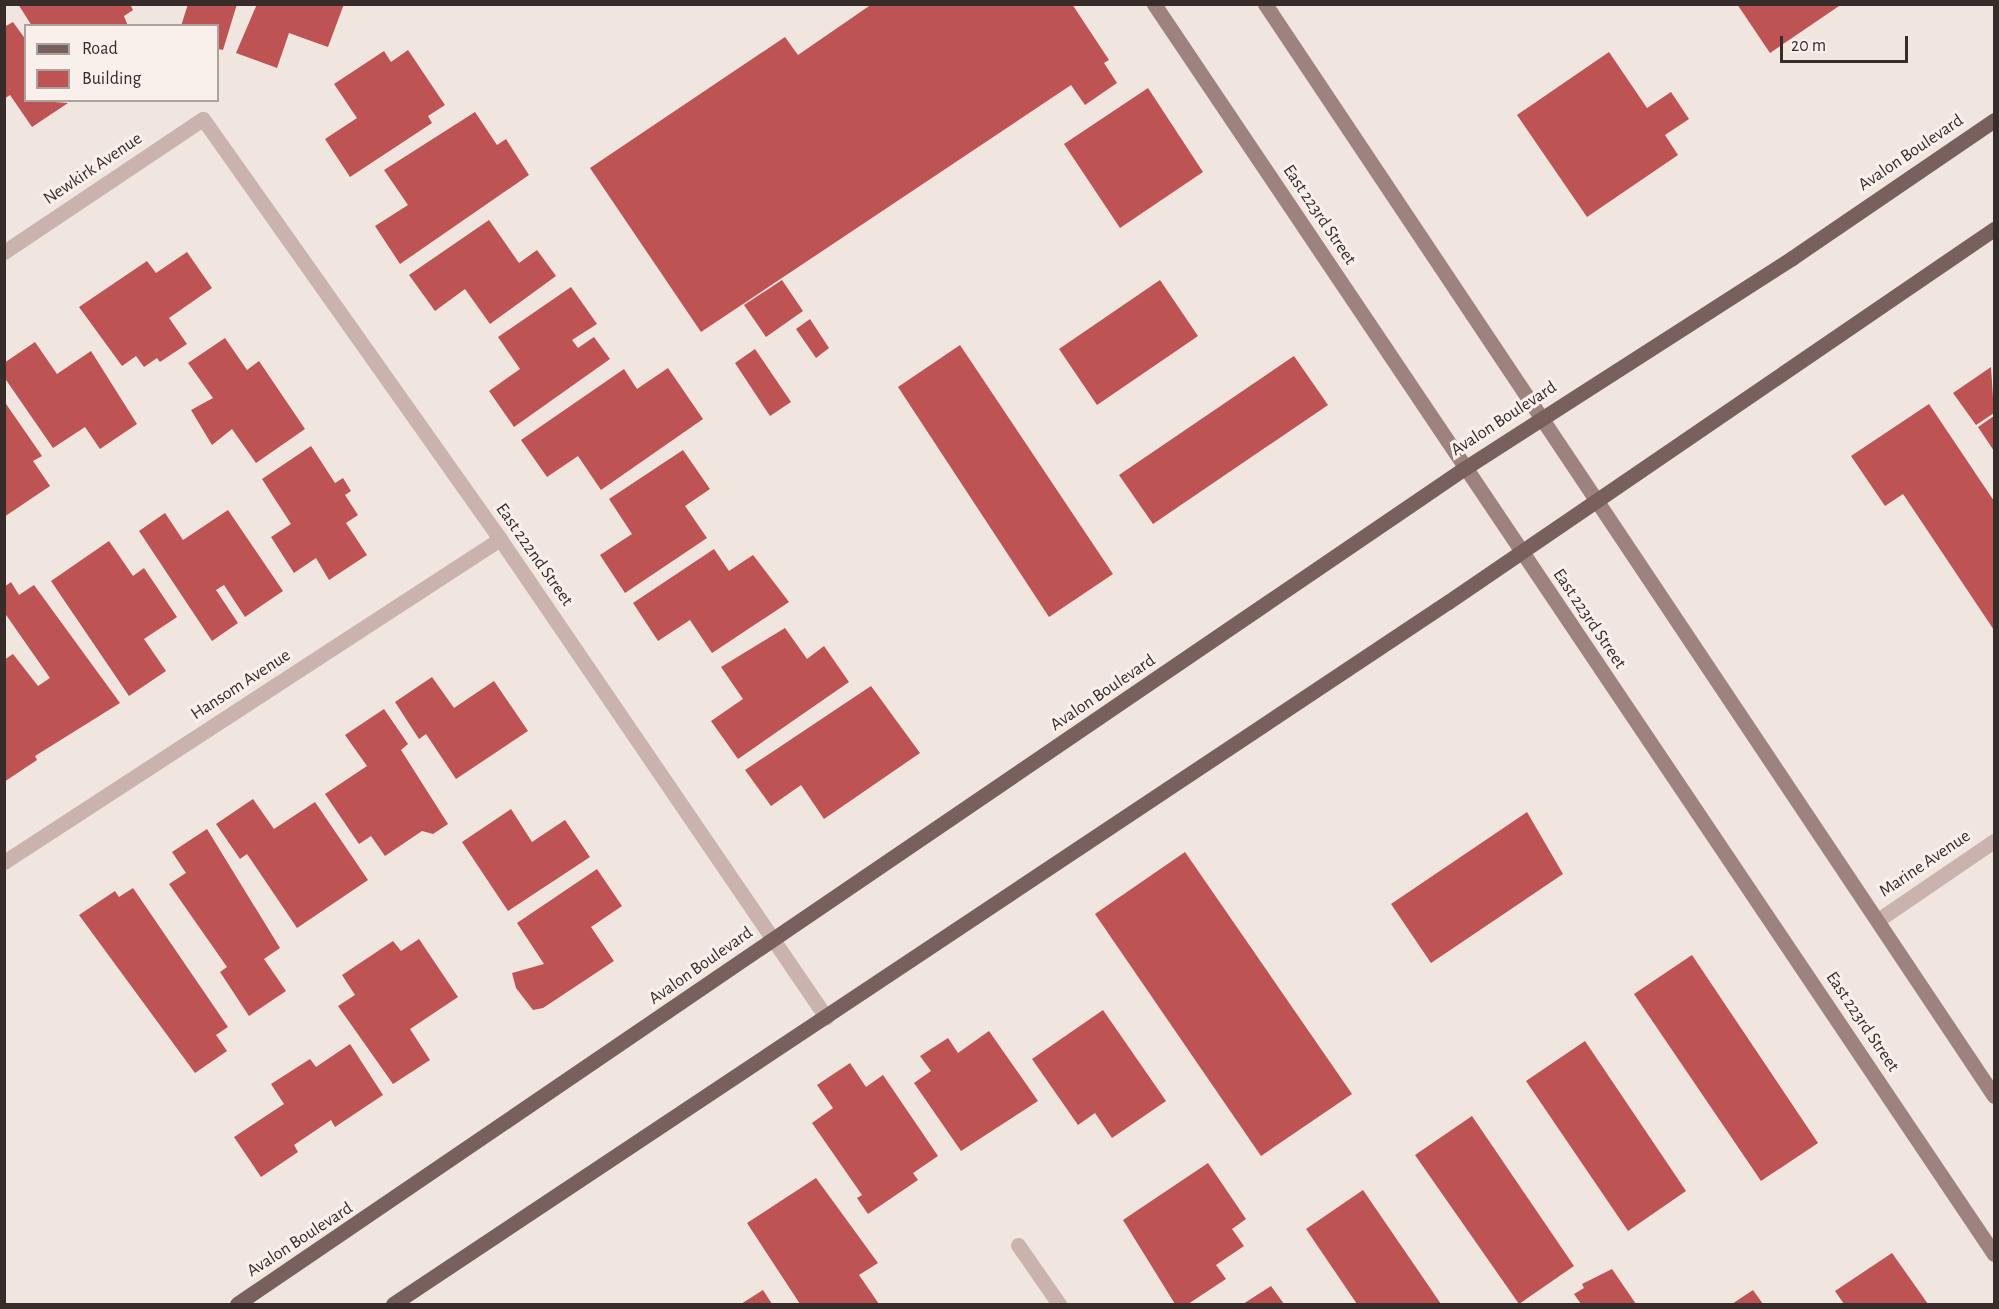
<!DOCTYPE html>
<style>
body{margin:0}
#map{position:relative;width:1999px;height:1309px;overflow:hidden;background:#f1e5e0;font-family:"Alegreya Sans",sans-serif}
div>[style]{position:absolute}
.building>*{inset:0;background:#bd5352}
.minor>*{height:15px;margin:-7.5px;padding:0 7.5px;transform-origin:7.5px;border-radius:7.5px;background:#c9b3ac}
.secondary>*{height:15px;margin:-7.5px;padding:0 7.5px;transform-origin:7.5px;border-radius:7.5px;background:#9d827e}
.primary>*{height:15px;margin:-7.5px;padding:0 7.5px;transform-origin:7.5px;border-radius:7.5px;background:#78605d}
span{translate:-50% -50%;white-space:nowrap;text-align:center;line-height:1.15;-webkit-text-stroke:6px #f9f0ec;paint-order:stroke}
.street-label{font-size:18px;color:#382c2b}
.frame{position:absolute;inset:0;border:6px solid #382c2b;pointer-events:none}
.legend{position:absolute;left:24px;top:24px;width:195px;height:78px;box-sizing:border-box;background:#f9f0ec;border:2px solid #aca29f;margin:0;padding:8px 10px;list-style:none;font-size:18px;color:#382c2b}
.legend li{display:flex;align-items:center;gap:12px;height:30px}
.legend b{width:30px;border:2px solid #aca29f}
.scale{position:absolute;left:1780px;top:36px;width:128px;height:27px;box-sizing:border-box;border:3px solid #382c2b;border-top:0;padding-left:8px;font-size:18px;line-height:21px;white-space:nowrap;color:#382c2b;-webkit-text-stroke:4px #f9f0ec;paint-order:stroke}
</style>
<div id="map">
<div class="building">
<i style="clip-path:polygon(18px 4px,130px 4px,133px 10px,124px 16px,128px 26px,32px 26px)"></i>
<i style="clip-path:polygon(188px 4px,237px 4px,223px 50px,218px 49px,218px 26px,181px 26px)"></i>
<i style="clip-path:polygon(257px 4px,344px 4px,328px 47px,289px 33px,277px 68px,236px 53px)"></i>
<i style="clip-path:polygon(872px 4px,1072px 4px,1109px 60px,1104px 63px,1117px 83px,1085px 105px,1071px 85px,701px 332px,590px 168px,785px 37px,798px 55px)"></i>
<i style="clip-path:polygon(1737px 4px,1842px 4px,1770px 53px)"></i>
<i style="clip-path:polygon(13px 22px,26px 40px,26px 100px,68px 103px,32px 127px,10px 95px,4px 99px,4px 27px)"></i>
<i style="clip-path:polygon(408px 50px,445px 105px,428px 116px,432px 123px,350px 177px,325px 139px,357px 118px,334px 84px,384px 51px,391px 62px)"></i>
<i style="clip-path:polygon(1609px 52px,1647px 108px,1671px 92px,1689px 119px,1665px 135px,1678px 155px,1587px 217px,1517px 115px)"></i>
<i style="clip-path:polygon(1148px 88px,1203px 172px,1120px 228px,1064px 144px)"></i>
<i style="clip-path:polygon(475px 112px,497px 145px,506px 139px,529px 175px,400px 264px,375px 226px,408px 205px,384px 170px)"></i>
<i style="clip-path:polygon(489px 220px,519px 263px,537px 250px,556px 276px,490px 324px,465px 289px,435px 311px,409px 275px)"></i>
<i style="clip-path:polygon(187px 252px,212px 288px,169px 318px,187px 344px,160px 362px,157px 358px,144px 367px,136px 356px,122px 366px,79px 307px,147px 261px,156px 273px)"></i>
<i style="clip-path:polygon(782px 280px,803px 311px,766px 337px,744px 305px)"></i>
<i style="clip-path:polygon(1160px 280px,1198px 336px,1097px 405px,1059px 349px)"></i>
<i style="clip-path:polygon(571px 287px,597px 324px,572px 340px,578px 348px,594px 337px,610px 359px,514px 427px,489px 391px,520px 369px,498px 337px)"></i>
<i style="clip-path:polygon(810px 319px,829px 348px,816px 358px,796px 329px)"></i>
<i style="clip-path:polygon(225px 338px,247px 370px,259px 361px,305px 429px,256px 463px,232px 429px,212px 445px,191px 410px,213px 398px,188px 363px)"></i>
<i style="clip-path:polygon(35px 342px,57px 374px,91px 351px,137px 424px,100px 449px,85px 427px,53px 448px,4px 377px,4px 363px)"></i>
<i style="clip-path:polygon(960px 345px,1113px 574px,1049px 617px,898px 387px)"></i>
<i style="clip-path:polygon(755px 349px,791px 402px,770px 416px,735px 363px)"></i>
<i style="clip-path:polygon(1294px 356px,1328px 405px,1153px 524px,1119px 475px)"></i>
<i style="clip-path:polygon(1991px 367px,1994px 413px,1976px 425px,1953px 393px)"></i>
<i style="clip-path:polygon(668px 368px,703px 419px,601px 490px,578px 456px,547px 477px,521px 440px,624px 369px,637px 389px)"></i>
<i style="clip-path:polygon(4px 401px,42px 456px,33px 461px,50px 486px,4px 517px)"></i>
<i style="clip-path:polygon(1929px 404px,1994px 501px,1994px 630px,1903px 494px,1885px 506px,1851px 456px)"></i>
<i style="clip-path:polygon(1994px 416px,1994px 451px,1978px 427px)"></i>
<i style="clip-path:polygon(311px 446px,335px 483px,343px 478px,351px 491px,345px 495px,358px 515px,346px 523px,367px 555px,329px 580px,316px 558px,294px 573px,271px 537px,291px 524px,262px 479px)"></i>
<i style="clip-path:polygon(683px 450px,710px 489px,685px 506px,707px 538px,625px 593px,600px 555px,632px 534px,609px 499px)"></i>
<i style="clip-path:polygon(228px 510px,283px 591px,245px 617px,224px 585px,216px 590px,238px 623px,212px 641px,139px 531px,165px 513px,183px 540px)"></i>
<i style="clip-path:polygon(109px 541px,133px 576px,144px 568px,177px 617px,144px 639px,166px 671px,129px 696px,51px 581px)"></i>
<i style="clip-path:polygon(714px 549px,729px 571px,753px 555px,789px 602px,712px 653px,690px 620px,658px 641px,633px 603px)"></i>
<i style="clip-path:polygon(11px 582px,19px 595px,34px 585px,120px 703px,35px 756px,37px 760px,4px 782px,4px 660px,13px 654px,38px 686px,50px 678px,4px 612px,4px 587px)"></i>
<i style="clip-path:polygon(785px 628px,807px 659px,824px 646px,849px 682px,738px 759px,711px 721px,743px 699px,721px 667px)"></i>
<i style="clip-path:polygon(432px 677px,454px 708px,494px 681px,528px 731px,456px 779px,426px 734px,419px 739px,395px 702px)"></i>
<i style="clip-path:polygon(871px 686px,920px 753px,824px 819px,801px 785px,771px 806px,745px 770px)"></i>
<i style="clip-path:polygon(384px 709px,408px 744px,401px 750px,448px 824px,433px 834px,422px 831px,385px 856px,371px 836px,359px 844px,325px 794px,367px 766px,345px 735px)"></i>
<i style="clip-path:polygon(253px 799px,274px 829px,315px 802px,368px 880px,297px 928px,247px 854px,240px 859px,216px 824px)"></i>
<i style="clip-path:polygon(511px 809px,532px 842px,565px 820px,590px 857px,508px 911px,462px 842px)"></i>
<i style="clip-path:polygon(1527px 812px,1563px 874px,1431px 963px,1391px 904px)"></i>
<i style="clip-path:polygon(207px 829px,280px 948px,264px 959px,286px 991px,249px 1016px,220px 972px,227px 967px,169px 884px,186px 873px,172px 852px)"></i>
<i style="clip-path:polygon(1185px 852px,1352px 1094px,1261px 1156px,1095px 914px)"></i>
<i style="clip-path:polygon(597px 869px,622px 906px,591px 927px,614px 961px,543px 1008px,533px 1010px,516px 988px,512px 973px,544px 964px,517px 923px)"></i>
<i style="clip-path:polygon(133px 888px,228px 1027px,216px 1035px,227px 1051px,195px 1073px,79px 915px,115px 891px,119px 897px)"></i>
<i style="clip-path:polygon(419px 939px,458px 997px,410px 1029px,430px 1060px,393px 1084px,338px 1006px,355px 995px,342px 975px,393px 941px,401px 951px)"></i>
<i style="clip-path:polygon(1692px 955px,1818px 1143px,1761px 1181px,1634px 994px)"></i>
<i style="clip-path:polygon(1103px 1010px,1166px 1101px,1112px 1138px,1095px 1113px,1078px 1125px,1032px 1059px)"></i>
<i style="clip-path:polygon(989px 1031px,1038px 1101px,961px 1151px,914px 1083px,931px 1071px,920px 1056px,948px 1038px,958px 1053px)"></i>
<i style="clip-path:polygon(1585px 1041px,1686px 1191px,1628px 1231px,1526px 1081px)"></i>
<i style="clip-path:polygon(350px 1044px,383px 1095px,335px 1127px,331px 1120px,294px 1145px,298px 1152px,261px 1177px,234px 1137px,284px 1104px,271px 1084px,310px 1059px,316px 1067px)"></i>
<i style="clip-path:polygon(850px 1063px,866px 1087px,883px 1075px,938px 1156px,913px 1173px,918px 1180px,868px 1214px,857px 1198px,862px 1195px,812px 1123px,833px 1108px,817px 1085px)"></i>
<i style="clip-path:polygon(1472px 1116px,1574px 1266px,1519px 1304px,1415px 1155px)"></i>
<i style="clip-path:polygon(1208px 1163px,1246px 1219px,1232px 1229px,1244px 1246px,1216px 1265px,1226px 1279px,1188px 1304px,1175px 1304px,1123px 1220px)"></i>
<i style="clip-path:polygon(816px 1178px,878px 1263px,859px 1275px,879px 1304px,800px 1304px,747px 1223px)"></i>
<i style="clip-path:polygon(1363px 1190px,1441px 1304px,1357px 1304px,1306px 1229px)"></i>
<i style="clip-path:polygon(1892px 1253px,1928px 1304px,1844px 1304px,1835px 1291px)"></i>
<i style="clip-path:polygon(1612px 1269px,1636px 1304px,1581px 1304px,1574px 1294px,1584px 1288px,1582px 1284px)"></i>
<i style="clip-path:polygon(1271px 1286px,1284px 1304px,1243px 1304px)"></i>
<i style="clip-path:polygon(763px 1290px,772px 1304px,741px 1304px)"></i>
<i style="clip-path:polygon(1753px 1290px,1763px 1304px,1732px 1304px)"></i>
</div>
<div class="minor">
<i style="left:4px;top:252px;width:239px;rotate:-33.8deg"></i>
<i style="left:203px;top:119px;width:514px;rotate:54.73deg"></i>
<i style="left:500px;top:539px;width:579px;rotate:55.71deg"></i>
<i style="left:4px;top:862px;width:592px;rotate:-33.07deg"></i>
<i style="left:1878px;top:920px;width:140px;rotate:-34.3deg"></i>
<i style="left:1018px;top:1245px;width:72px;rotate:55.2deg"></i>
</div>
<div class="secondary">
<i style="left:1154px;top:4px;width:1506px;rotate:56.1deg"></i>
<i style="left:1265px;top:4px;width:1313px;rotate:56.27deg"></i>
</div>
<div class="primary">
<i style="left:237px;top:1304px;width:1486px;rotate:-34.25deg"></i>
<i style="left:1465px;top:468px;width:389px;rotate:-32.7deg"></i>
<i style="left:1792px;top:258px;width:245px;rotate:-34.3deg"></i>
<i style="left:393px;top:1304px;width:1267px;rotate:-33.64deg"></i>
<i style="left:1448px;top:602px;width:661px;rotate:-34.34deg"></i>
</div>
<div class="street-label">
<span style="left:1911px;top:153px;rotate:-34deg">Avalon Boulevard</span>
<span style="left:93px;top:169px;rotate:-34deg">Newkirk Avenue</span>
<span style="left:1319px;top:215px;rotate:56deg">East 223rd Street</span>
<span style="left:1504px;top:419px;rotate:-33deg">Avalon Boulevard</span>
<span style="left:534px;top:555px;rotate:55deg">East 222nd Street</span>
<span style="left:1589px;top:619px;rotate:56deg">East 223rd Street</span>
<span style="left:241px;top:685px;rotate:-33deg">Hansom Avenue</span>
<span style="left:1103px;top:693px;rotate:-34deg">Avalon Boulevard</span>
<span style="left:1925px;top:864px;rotate:-34deg">Marine Avenue</span>
<span style="left:701px;top:966px;rotate:-35deg">Avalon Boulevard</span>
<span style="left:1862px;top:1022px;rotate:56deg">East 223rd Street</span>
<span style="left:300px;top:1240px;rotate:-33deg">Avalon Boulevard</span>
</div>
<div class="frame"></div>
<ul class="legend">
<li><b style="height:8px;background:#78605d"></b>Road</li>
<li><b style="height:16px;background:#bd5352"></b>Building</li>
</ul>
<div class="scale">20 m</div>
</div>
